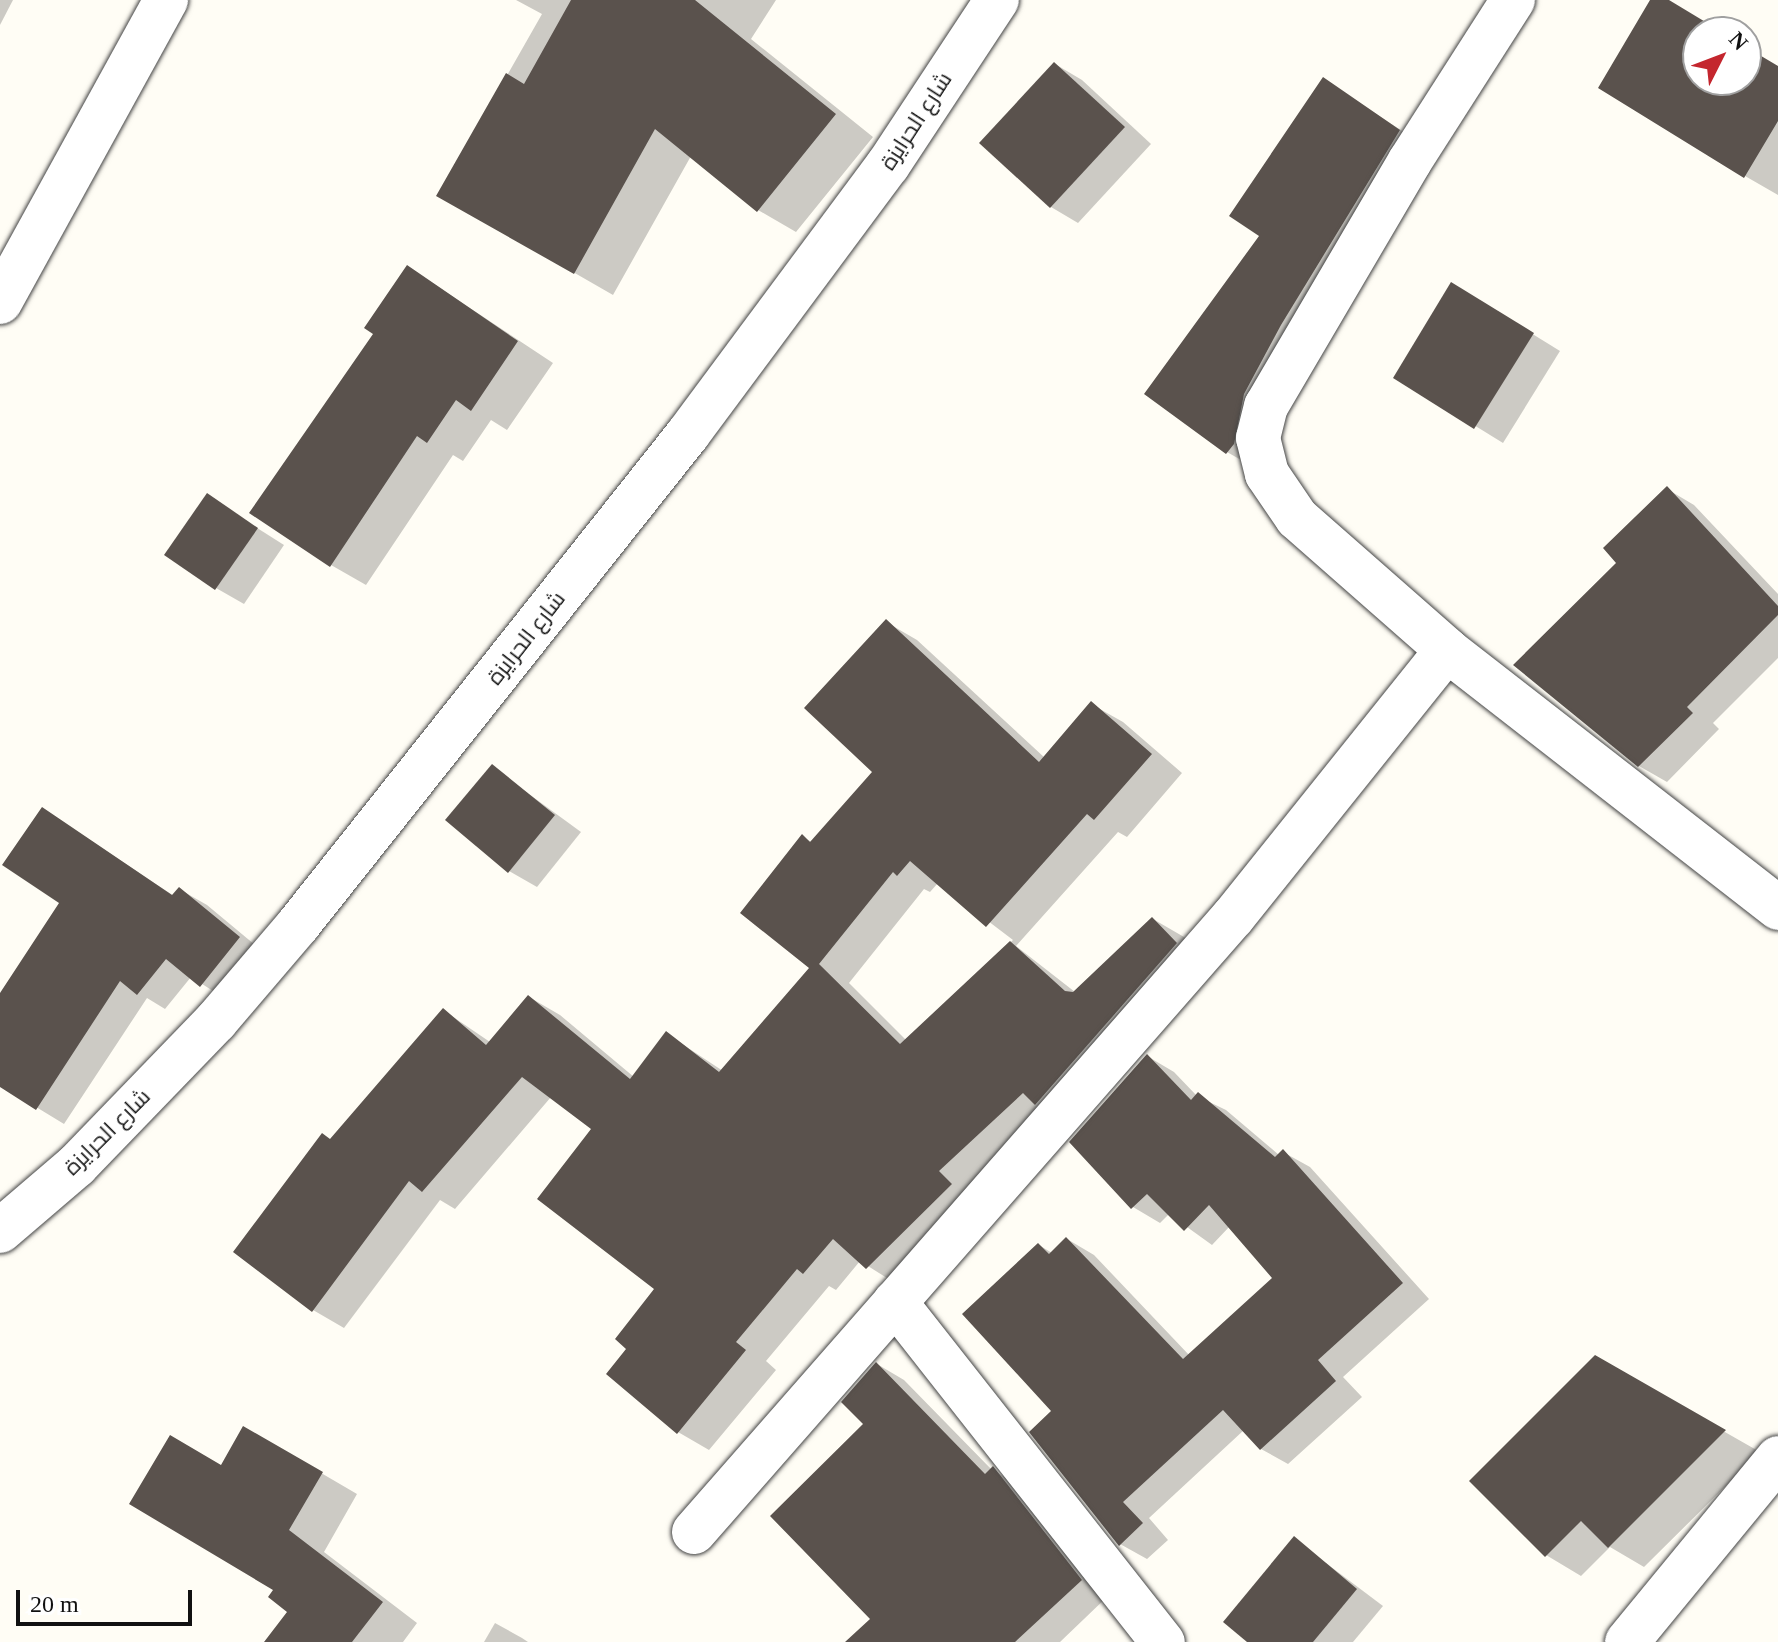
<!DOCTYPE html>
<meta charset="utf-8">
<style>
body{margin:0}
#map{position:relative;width:1778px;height:1642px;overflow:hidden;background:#fffdf5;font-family:"Times New Roman",Cairo,serif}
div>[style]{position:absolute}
.shadow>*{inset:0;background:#0003}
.building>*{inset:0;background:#5a524d}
.roads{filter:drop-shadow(0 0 2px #444) drop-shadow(0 0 2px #444)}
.minor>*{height:44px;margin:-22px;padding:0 22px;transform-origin:22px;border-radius:22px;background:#fff}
span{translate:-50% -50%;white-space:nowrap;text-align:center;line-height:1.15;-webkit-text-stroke:8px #fff;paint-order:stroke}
.street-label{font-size:22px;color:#111}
.north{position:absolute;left:1682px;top:16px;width:80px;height:80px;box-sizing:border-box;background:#fff;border:2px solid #a0a0a0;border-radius:50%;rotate:48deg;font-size:22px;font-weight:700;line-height:32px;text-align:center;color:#111}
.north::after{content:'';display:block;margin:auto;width:28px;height:36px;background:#c4262e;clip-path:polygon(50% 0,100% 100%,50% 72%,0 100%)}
.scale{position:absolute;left:16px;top:1590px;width:176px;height:36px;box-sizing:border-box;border:4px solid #111;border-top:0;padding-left:10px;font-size:24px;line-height:28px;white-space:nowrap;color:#111;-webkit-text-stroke:6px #fff;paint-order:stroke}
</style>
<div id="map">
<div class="shadow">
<i style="clip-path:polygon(0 0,13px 0,0 25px)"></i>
<i style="clip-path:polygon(516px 0,776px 0,751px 39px,873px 137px,796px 232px,758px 210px,691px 156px,613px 295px,439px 195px,542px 14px)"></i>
<i style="clip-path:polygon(1653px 0,1665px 0,1720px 32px,1698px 32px,1698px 80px,1746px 80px,1746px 48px,1778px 67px,1778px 195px,1745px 176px)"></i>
<i style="clip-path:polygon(1055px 64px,1082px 80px,1151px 144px,1078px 223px,1051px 207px)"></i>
<i style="clip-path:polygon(1324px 80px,1433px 151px,1315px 345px,1262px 472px,1227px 452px,1261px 236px)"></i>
<i style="clip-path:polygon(408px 267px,553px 363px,507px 430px,491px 420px,463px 461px,453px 455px,366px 585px,331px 565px,376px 334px)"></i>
<i style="clip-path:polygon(1479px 301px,1560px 351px,1503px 443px,1396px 377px)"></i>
<i style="clip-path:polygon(1667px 489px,1694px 505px,1778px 594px,1778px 658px,1713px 723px,1719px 729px,1667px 782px,1639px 766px,1619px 563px)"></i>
<i style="clip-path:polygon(207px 496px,284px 545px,244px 604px,216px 588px)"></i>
<i style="clip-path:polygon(evenodd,886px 622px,917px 640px,1045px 758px,1091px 704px,1123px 722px,1182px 773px,1127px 837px,1118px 832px,1016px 946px,1075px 992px,1153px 919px,1184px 937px,1207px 962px,898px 1285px,860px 1261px,836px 1290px,829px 1286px,766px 1361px,776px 1370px,709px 1450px,678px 1432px,629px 1348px,657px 1289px,593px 1129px,551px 1097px,455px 1209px,440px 1200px,344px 1328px,313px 1310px,331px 1141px,443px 1010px,490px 1042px,529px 997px,560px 1015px,634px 1077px,667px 1034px,723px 1071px,812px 968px,803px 837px,813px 843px,875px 772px,886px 622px,938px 883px,1013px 940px,907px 1041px,849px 983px,924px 889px,930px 892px,938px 883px)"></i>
<i style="clip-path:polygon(492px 767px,581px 832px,537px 887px,509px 871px)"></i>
<i style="clip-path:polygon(43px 809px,174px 896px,179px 889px,207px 905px,266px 954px,229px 1001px,191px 977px,165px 1009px,147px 998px,64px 1124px,0 1085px,0 997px,62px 903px)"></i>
<i style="clip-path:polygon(1147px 1056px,1174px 1072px,1197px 1096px,1226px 1110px,1279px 1155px,1283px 1152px,1310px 1167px,1429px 1299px,1343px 1377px,1362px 1397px,1288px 1464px,1261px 1449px,1244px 1430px,1149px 1518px,1168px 1540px,1147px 1559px,1120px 1544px,1054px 1411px,1039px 1245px,1052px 1253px,1067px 1239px,1094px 1255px,1190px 1356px,1275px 1278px,1230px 1226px,1212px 1245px,1169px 1214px,1160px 1223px,1133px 1207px)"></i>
<i style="clip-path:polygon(1595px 1358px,1760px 1452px,1644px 1567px,1610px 1547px,1581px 1576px,1546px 1555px)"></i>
<i style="clip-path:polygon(877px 1364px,904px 1380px,992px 1470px,1020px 1485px,1108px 1596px,1060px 1642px,887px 1642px,873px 1619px,866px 1424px)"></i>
<i style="clip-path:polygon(244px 1428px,357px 1494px,324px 1552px,417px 1623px,403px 1642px,267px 1642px,290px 1611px,222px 1467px)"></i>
<i style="clip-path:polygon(1294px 1539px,1383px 1606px,1353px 1642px,1251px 1642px)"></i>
<i style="clip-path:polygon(495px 1623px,522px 1638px,528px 1642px,484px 1642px)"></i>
</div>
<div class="building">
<i style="clip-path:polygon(571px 0,695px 0,836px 114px,757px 212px,655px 129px,574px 274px,436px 196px,506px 73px,524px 84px)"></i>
<i style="clip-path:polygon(1650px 0,1669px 0,1722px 32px,1698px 32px,1698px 80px,1746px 80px,1746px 47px,1778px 66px,1778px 121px,1744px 178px,1598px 88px)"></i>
<i style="clip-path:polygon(1054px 62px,1125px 127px,1050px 208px,979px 143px)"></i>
<i style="clip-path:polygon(1323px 77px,1400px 130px,1281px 325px,1244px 394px,1234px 444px,1226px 454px,1144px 394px,1259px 236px,1229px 216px)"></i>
<i style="clip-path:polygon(407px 265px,518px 341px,471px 411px,456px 400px,427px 443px,417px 436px,330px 567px,249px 513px,373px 334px,364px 328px)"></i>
<i style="clip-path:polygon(1451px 282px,1534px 333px,1474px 429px,1393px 378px)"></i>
<i style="clip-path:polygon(1667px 486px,1778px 606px,1778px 615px,1687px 707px,1693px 713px,1638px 767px,1513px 665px,1616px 563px,1603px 548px)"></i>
<i style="clip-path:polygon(207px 493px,258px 528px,215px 590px,164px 555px)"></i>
<i style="clip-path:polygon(886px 619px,1039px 762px,1091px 701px,1152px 754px,1094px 820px,1087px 814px,986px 927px,910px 861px,897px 876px,893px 872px,819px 964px,900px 1044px,1010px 941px,1065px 991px,1073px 992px,1152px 917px,1177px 943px,1035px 1105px,1023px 1093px,939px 1171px,952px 1184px,866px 1269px,833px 1239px,803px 1274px,797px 1269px,736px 1342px,746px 1350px,677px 1434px,606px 1374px,626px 1349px,615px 1339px,654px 1289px,537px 1199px,591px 1129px,522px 1077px,422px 1192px,409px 1181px,312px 1312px,233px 1252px,322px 1133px,330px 1139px,443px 1008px,486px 1045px,528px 995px,630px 1079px,666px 1031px,719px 1072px,809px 968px,740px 913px,802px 834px,810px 842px,872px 772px,804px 708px)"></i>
<i style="clip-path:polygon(492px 764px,555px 815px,508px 873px,445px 820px)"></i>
<i style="clip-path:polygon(42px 807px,172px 895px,179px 887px,240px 937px,200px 987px,166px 959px,137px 995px,120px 981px,36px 1110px,0 1087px,0 993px,59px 903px,2px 865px)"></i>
<i style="clip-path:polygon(1147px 1054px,1191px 1100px,1198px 1092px,1275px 1157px,1283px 1149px,1403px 1283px,1318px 1360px,1336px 1381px,1260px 1450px,1223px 1410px,1123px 1502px,1143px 1523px,1119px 1546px,1029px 1432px,1051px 1411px,962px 1314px,1038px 1243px,1049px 1254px,1066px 1237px,1183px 1359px,1272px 1278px,1209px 1205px,1184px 1231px,1147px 1194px,1131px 1209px,1069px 1142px)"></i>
<i style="clip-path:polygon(1595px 1355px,1726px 1430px,1608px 1548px,1581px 1521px,1545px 1557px,1469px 1481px)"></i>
<i style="clip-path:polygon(876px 1362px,985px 1474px,993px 1466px,1082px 1580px,1015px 1642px,845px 1642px,870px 1619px,770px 1516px,863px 1424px,841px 1402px)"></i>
<i style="clip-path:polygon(243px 1426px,323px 1472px,289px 1530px,383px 1602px,352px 1642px,264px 1642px,287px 1612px,268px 1597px,273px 1590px,129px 1504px,170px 1435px,221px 1465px)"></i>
<i style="clip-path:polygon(1294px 1536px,1357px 1589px,1313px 1642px,1247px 1642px,1223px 1622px)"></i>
</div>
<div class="roads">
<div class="minor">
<i style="left:1513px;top:0;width:191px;rotate:122.6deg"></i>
<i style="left:1410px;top:161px;width:284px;rotate:120.4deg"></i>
<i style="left:1266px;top:406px;width:33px;rotate:104deg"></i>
<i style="left:1258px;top:438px;width:37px;rotate:76deg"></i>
<i style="left:1267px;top:474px;width:53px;rotate:55.7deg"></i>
<i style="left:1297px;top:518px;width:200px;rotate:41.3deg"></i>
<i style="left:1447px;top:650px;width:420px;rotate:37.9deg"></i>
<i style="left:0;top:302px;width:345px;rotate:-61.2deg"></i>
<i style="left:0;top:1231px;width:101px;rotate:-40.6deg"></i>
<i style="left:77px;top:1165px;width:200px;rotate:-46deg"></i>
<i style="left:216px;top:1021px;width:126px;rotate:-49.5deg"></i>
<i style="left:298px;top:925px;width:627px;rotate:-51.54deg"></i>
<i style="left:688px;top:434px;width:335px;rotate:-53.4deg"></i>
<i style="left:888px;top:165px;width:198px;rotate:-56.6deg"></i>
<i style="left:895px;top:1302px;width:433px;rotate:51.8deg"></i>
<i style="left:694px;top:1532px;width:818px;rotate:-48.77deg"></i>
<i style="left:1233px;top:917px;width:342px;rotate:-51.3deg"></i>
<i style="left:1627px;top:1642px;width:238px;rotate:-50.6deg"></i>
</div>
</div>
<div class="street-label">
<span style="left:916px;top:121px;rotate:-57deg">شارع الحرايزة</span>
<span style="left:526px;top:638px;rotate:-52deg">شارع الحرايزة</span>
<span style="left:107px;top:1132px;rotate:-45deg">شارع الحرايزة</span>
</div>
<div class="north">N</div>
<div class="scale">20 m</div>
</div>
